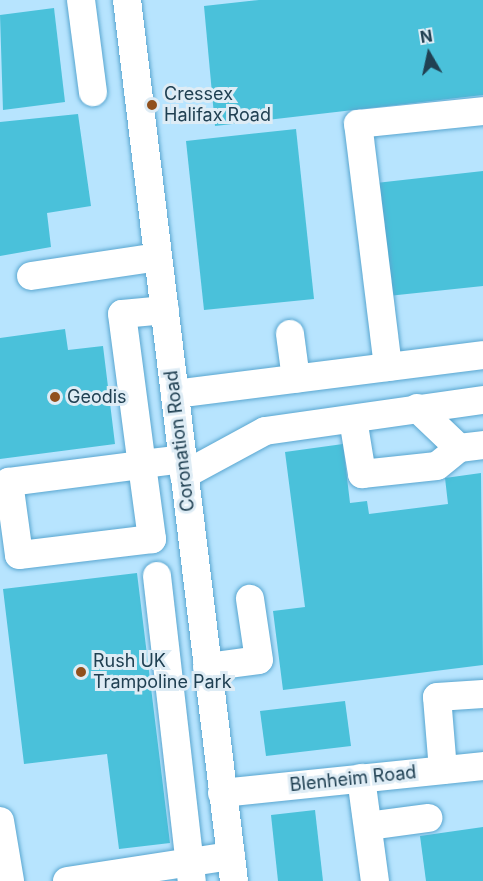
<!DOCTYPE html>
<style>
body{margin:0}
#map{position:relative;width:483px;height:881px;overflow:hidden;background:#b7e4fe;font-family:Inter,sans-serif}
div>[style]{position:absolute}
.building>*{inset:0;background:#4ac1da}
.roads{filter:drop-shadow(0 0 2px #59a6d0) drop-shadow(0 0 2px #59a6d0)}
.minor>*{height:28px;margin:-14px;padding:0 14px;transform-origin:14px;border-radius:14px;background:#fff}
.dots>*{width:16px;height:16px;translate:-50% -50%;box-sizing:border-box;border:3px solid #deecf5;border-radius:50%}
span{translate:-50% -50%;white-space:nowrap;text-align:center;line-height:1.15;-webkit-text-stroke:6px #deecf5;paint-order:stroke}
.poi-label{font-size:18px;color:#204052}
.left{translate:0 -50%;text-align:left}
.street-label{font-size:18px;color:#204052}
.north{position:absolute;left:399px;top:24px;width:60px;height:60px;-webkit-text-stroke:4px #deecf5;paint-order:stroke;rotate:351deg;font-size:16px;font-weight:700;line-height:24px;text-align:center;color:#204052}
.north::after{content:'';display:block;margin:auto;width:21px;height:27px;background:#204052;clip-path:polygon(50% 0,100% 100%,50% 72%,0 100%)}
</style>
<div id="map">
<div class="building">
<i style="clip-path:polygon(259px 0,483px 0,483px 95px,215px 126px,204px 6px)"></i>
<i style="clip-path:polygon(54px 8px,65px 102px,3px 110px,0 15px)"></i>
<i style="clip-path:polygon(78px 114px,91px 206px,47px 213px,51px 247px,0 256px,0 122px)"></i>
<i style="clip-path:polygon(296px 129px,314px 299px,204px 310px,186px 141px)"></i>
<i style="clip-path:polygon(483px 171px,483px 286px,388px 296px,376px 183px)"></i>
<i style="clip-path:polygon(65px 329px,68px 350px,103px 346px,115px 444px,0 459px,0 338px)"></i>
<i style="clip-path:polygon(343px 444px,350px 503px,367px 501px,369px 514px,448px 504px,445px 478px,481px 473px,483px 665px,283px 690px,273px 611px,305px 607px,285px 452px)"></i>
<i style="clip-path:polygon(137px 573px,170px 843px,119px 849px,107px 754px,24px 764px,3px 589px)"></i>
<i style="clip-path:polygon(345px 701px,351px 746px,266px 756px,260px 711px)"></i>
<i style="clip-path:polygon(315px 810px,323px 881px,278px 881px,271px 815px)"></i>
<i style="clip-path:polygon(483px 827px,483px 881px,426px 881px,420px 836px)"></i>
</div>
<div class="roads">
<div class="minor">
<i style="left:81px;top:0;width:93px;rotate:82.6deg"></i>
<i style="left:127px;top:0;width:887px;rotate:83.08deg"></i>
<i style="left:31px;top:276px;width:128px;rotate:-8.5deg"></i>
<i style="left:165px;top:310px;width:43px;rotate:174.7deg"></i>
<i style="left:122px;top:314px;width:152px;rotate:82.5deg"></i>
<i style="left:142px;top:465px;width:75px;rotate:82.3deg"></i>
<i style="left:152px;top:539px;width:134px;rotate:173.1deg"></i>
<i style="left:19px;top:555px;width:74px;rotate:-97.8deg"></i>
<i style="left:9px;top:482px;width:134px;rotate:-7.3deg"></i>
<i style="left:142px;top:465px;width:9px;rotate:-13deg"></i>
<i style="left:151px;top:463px;width:32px;rotate:-7deg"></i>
<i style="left:290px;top:334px;width:45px;rotate:82.4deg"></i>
<i style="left:388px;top:367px;width:245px;rotate:-97deg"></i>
<i style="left:358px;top:124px;width:126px;rotate:-5.9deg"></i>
<i style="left:175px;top:394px;width:310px;rotate:-7.2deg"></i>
<i style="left:417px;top:408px;width:58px;rotate:43.6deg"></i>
<i style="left:459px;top:448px;width:24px;rotate:-7deg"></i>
<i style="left:353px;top:419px;width:56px;rotate:80.7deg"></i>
<i style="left:362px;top:474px;width:75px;rotate:-6.1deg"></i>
<i style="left:437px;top:466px;width:28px;rotate:-39deg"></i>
<i style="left:184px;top:475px;width:92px;rotate:-28.5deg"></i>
<i style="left:265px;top:431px;width:220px;rotate:-8.1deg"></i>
<i style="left:157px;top:576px;width:307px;rotate:83.5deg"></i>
<i style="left:207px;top:667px;width:52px;rotate:-7.7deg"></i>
<i style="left:259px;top:660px;width:62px;rotate:-98.4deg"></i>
<i style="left:443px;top:770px;width:73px;rotate:-94.7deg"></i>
<i style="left:437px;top:697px;width:46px;rotate:-3.7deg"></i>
<i style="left:361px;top:778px;width:104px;rotate:82.3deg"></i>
<i style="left:222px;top:793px;width:262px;rotate:-5.9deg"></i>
<i style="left:0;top:821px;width:61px;rotate:80.5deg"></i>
<i style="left:368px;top:826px;width:61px;rotate:-7.6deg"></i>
<i style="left:67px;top:881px;width:166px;rotate:-8.7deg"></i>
</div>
</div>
<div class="dots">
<i style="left:152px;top:105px;background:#91501d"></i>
<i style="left:55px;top:397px;background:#91501d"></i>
<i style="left:81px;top:672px;background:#91501d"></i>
</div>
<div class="poi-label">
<span class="left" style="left:164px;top:105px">Cressex<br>Halifax Road</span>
<span class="left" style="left:67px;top:397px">Geodis</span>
<span class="left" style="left:93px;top:672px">Rush UK<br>Trampoline Park</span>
</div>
<div class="street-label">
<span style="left:180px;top:441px;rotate:-97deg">Coronation Road</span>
<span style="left:353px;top:779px;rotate:-6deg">Blenheim Road</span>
</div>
<div class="north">N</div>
</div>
